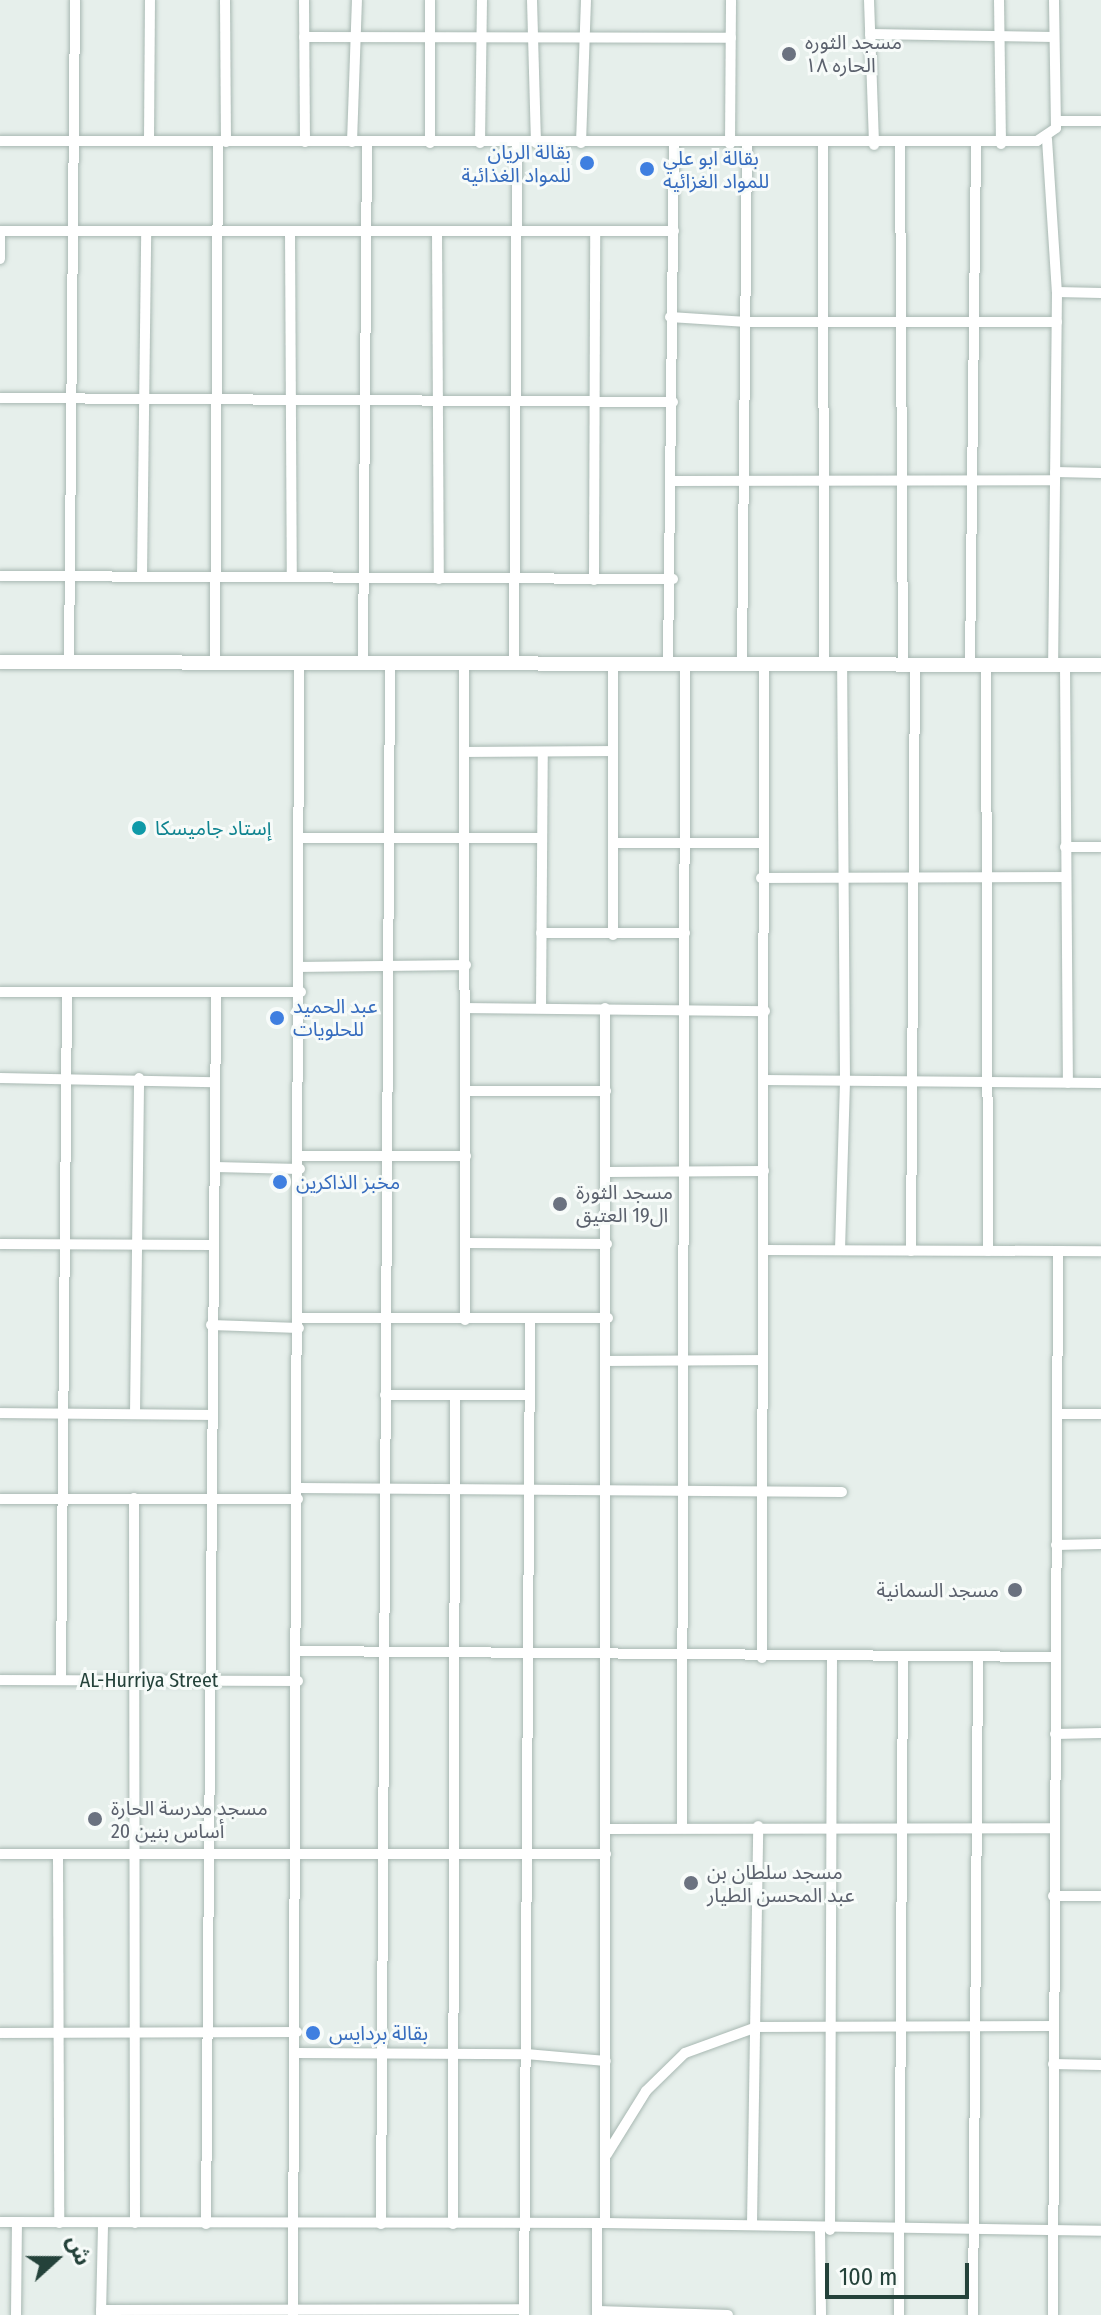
<!DOCTYPE html>
<meta charset="utf-8">
<style>
body{margin:0}
#map{position:relative;width:1101px;height:2315px;overflow:hidden;background:#e6efeb;font-family:"Fira Sans Condensed","Noto Sans Arabic",sans-serif}
div>[style]{position:absolute}
.roads{filter:drop-shadow(0 0 2px #a8b8b2) drop-shadow(0 0 2px #a8b8b2)}
.street>*{height:10px;margin:-5px;padding:0 5px;transform-origin:5px;border-radius:5px;background:#fff}
.secondary>*{height:14px;margin:-7px;padding:0 7px;transform-origin:7px;border-radius:7px;background:#fff}
.dots>*{width:22px;height:22px;translate:-50% -50%;box-sizing:border-box;border:4px solid #f7fbf9;border-radius:50%}
span{translate:-50% -50%;white-space:nowrap;text-align:center;line-height:1.15;-webkit-text-stroke:6px #f7fbf9;paint-order:stroke}
.worship-label{font-size:20px;color:#5b616d}
.left{translate:0 -50%;text-align:left}
.right{translate:-100% -50%;text-align:right}
.shop-label{font-size:20px;color:#366cbe}
.culture-label{font-size:20px;color:#0d838f}
.street-label{font-size:20px;color:#24423a}
.north{position:absolute;left:16px;top:2219px;width:80px;height:80px;-webkit-text-stroke:6px #f7fbf9;paint-order:stroke;rotate:69deg;font-size:22px;font-weight:700;line-height:32px;text-align:center;color:#24423a}
.north::after{content:'';display:block;margin:auto;width:28px;height:36px;background:#24423a;clip-path:polygon(50% 0,100% 100%,50% 72%,0 100%)}
.scale{position:absolute;left:825px;top:2263px;width:144px;height:36px;box-sizing:border-box;border:4px solid #24423a;border-top:0;padding-left:10px;font-size:24px;line-height:28px;white-space:nowrap;color:#24423a;-webkit-text-stroke:6px #f7fbf9;paint-order:stroke}
</style>
<div id="map">
<div class="roads">
<div class="street">
<i style="left:225px;top:0;width:142px;rotate:89.6deg"></i>
<i style="left:304px;top:0;width:142px;rotate:89.6deg"></i>
<i style="left:430px;top:0;width:143px;rotate:90deg"></i>
<i style="left:532px;top:0;width:143px;rotate:88.4deg"></i>
<i style="left:869px;top:0;width:145px;rotate:88deg"></i>
<i style="left:999px;top:0;width:144px;rotate:89.2deg"></i>
<i style="left:870px;top:34px;width:184px;rotate:0.9deg"></i>
<i style="left:304px;top:37px;width:427px;rotate:0.1deg"></i>
<i style="left:1056px;top:121px;width:45px"></i>
<i style="left:1047px;top:139px;width:153px;rotate:86.3deg"></i>
<i style="left:1057px;top:292px;width:373px;rotate:90.6deg"></i>
<i style="left:0;top:141px;width:1037px"></i>
<i style="left:1037px;top:141px;width:23px;rotate:-34deg"></i>
<i style="left:1056px;top:128px;width:128px;rotate:-90.9deg"></i>
<i style="left:149px;top:141px;width:141px;rotate:-89.6deg"></i>
<i style="left:352px;top:142px;width:142px;rotate:-88deg"></i>
<i style="left:480px;top:143px;width:143px;rotate:-89.2deg"></i>
<i style="left:581px;top:143px;width:143px;rotate:-88deg"></i>
<i style="left:730px;top:144px;width:144px;rotate:-89.6deg"></i>
<i style="left:823px;top:144px;width:520px;rotate:89.89deg"></i>
<i style="left:900px;top:145px;width:520px;rotate:89.67deg"></i>
<i style="left:0;top:231px;width:674px"></i>
<i style="left:290px;top:231px;width:344px;rotate:89.7deg"></i>
<i style="left:437px;top:231px;width:348px;rotate:89.7deg"></i>
<i style="left:0;top:259px;width:28px;rotate:-90deg"></i>
<i style="left:1057px;top:292px;width:44px;rotate:1.3deg"></i>
<i style="left:670px;top:317px;width:77px;rotate:3.7deg"></i>
<i style="left:747px;top:322px;width:310px"></i>
<i style="left:0;top:398px;width:673px;rotate:0.34deg"></i>
<i style="left:1055px;top:472px;width:46px;rotate:1.2deg"></i>
<i style="left:673px;top:481px;width:382px;rotate:-0.1deg"></i>
<i style="left:0;top:576px;width:673px;rotate:0.26deg"></i>
<i style="left:142px;top:577px;width:346px;rotate:-89.3deg"></i>
<i style="left:594px;top:580px;width:349px;rotate:-89.8deg"></i>
<i style="left:363px;top:661px;width:519px;rotate:-89.56deg"></i>
<i style="left:69px;top:662px;width:662px;rotate:-89.48deg"></i>
<i style="left:215px;top:662px;width:520px;rotate:-89.67deg"></i>
<i style="left:464px;top:663px;width:657px;rotate:89.91deg"></i>
<i style="left:514px;top:663px;width:520px;rotate:-89.67deg"></i>
<i style="left:742px;top:663px;width:519px;rotate:-89.45deg"></i>
<i style="left:668px;top:664px;width:520px;rotate:-89.34deg"></i>
<i style="left:970px;top:665px;width:520px;rotate:-89.34deg"></i>
<i style="left:986px;top:665px;width:586px;rotate:89.8deg"></i>
<i style="left:1065px;top:665px;width:418px;rotate:89.6deg"></i>
<i style="left:465px;top:752px;width:148px;rotate:-0.4deg"></i>
<i style="left:300px;top:838px;width:241px"></i>
<i style="left:613px;top:843px;width:148px"></i>
<i style="left:1065px;top:847px;width:36px"></i>
<i style="left:761px;top:878px;width:305px;rotate:-0.2deg"></i>
<i style="left:541px;top:933px;width:144px"></i>
<i style="left:613px;top:935px;width:271px;rotate:-90deg"></i>
<i style="left:300px;top:967px;width:166px;rotate:-0.7deg"></i>
<i style="left:0;top:992px;width:301px"></i>
<i style="left:467px;top:1008px;width:298px;rotate:0.6deg"></i>
<i style="left:541px;top:1008px;width:256px;rotate:-89.6deg"></i>
<i style="left:0;top:1078px;width:215px;rotate:1.1deg"></i>
<i style="left:764px;top:1080px;width:337px;rotate:0.5deg"></i>
<i style="left:466px;top:1091px;width:140px"></i>
<i style="left:300px;top:1156px;width:166px"></i>
<i style="left:215px;top:1167px;width:85px;rotate:1.3deg"></i>
<i style="left:607px;top:1172px;width:157px;rotate:-0.4deg"></i>
<i style="left:466px;top:1243px;width:141px;rotate:0.4deg"></i>
<i style="left:0;top:1244px;width:211px;rotate:0.3deg"></i>
<i style="left:764px;top:1250px;width:337px;rotate:0.2deg"></i>
<i style="left:840px;top:1250px;width:170px;rotate:-88.3deg"></i>
<i style="left:845px;top:1080px;width:416px;rotate:-90.4deg"></i>
<i style="left:911px;top:1251px;width:586px;rotate:-89.61deg"></i>
<i style="left:299px;top:1318px;width:309px"></i>
<i style="left:211px;top:1325px;width:88px;rotate:2deg"></i>
<i style="left:608px;top:1361px;width:155px;rotate:-0.4deg"></i>
<i style="left:385px;top:1395px;width:70px"></i>
<i style="left:0;top:1413px;width:211px;rotate:0.5deg"></i>
<i style="left:135px;top:1414px;width:336px;rotate:-89.3deg"></i>
<i style="left:1057px;top:1414px;width:44px"></i>
<i style="left:299px;top:1488px;width:543px;rotate:0.42deg"></i>
<i style="left:134px;top:1498px;width:725px;rotate:89.92deg"></i>
<i style="left:0;top:1499px;width:298px"></i>
<i style="left:1056px;top:1545px;width:45px;rotate:-1.3deg"></i>
<i style="left:299px;top:1651px;width:756px;rotate:0.45deg"></i>
<i style="left:762px;top:1658px;width:995px;rotate:-89.88deg"></i>
<i style="left:0;top:1680px;width:298px;rotate:0.2deg"></i>
<i style="left:61px;top:1680px;width:688px;rotate:-89.5deg"></i>
<i style="left:1055px;top:1734px;width:46px;rotate:-1.2deg"></i>
<i style="left:682px;top:1826px;width:1162px;rotate:-89.85deg"></i>
<i style="left:607px;top:1829px;width:447px;rotate:-0.1deg"></i>
<i style="left:0;top:1854px;width:606px"></i>
<i style="left:58px;top:1855px;width:368px;rotate:89.8deg"></i>
<i style="left:1053px;top:1896px;width:48px"></i>
<i style="left:0;top:2033px;width:297px;rotate:-0.2deg"></i>
<i style="left:297px;top:2053px;width:229px;rotate:0.3deg"></i>
<i style="left:526px;top:2054px;width:80px;rotate:5deg"></i>
<i style="left:1053px;top:2064px;width:48px;rotate:1.2deg"></i>
<i style="left:607px;top:2154px;width:74px;rotate:-58.2deg"></i>
<i style="left:646px;top:2091px;width:54px;rotate:-44.3deg"></i>
<i style="left:685px;top:2053px;width:77px;rotate:-19.9deg"></i>
<i style="left:757px;top:2027px;width:296px;rotate:-0.2deg"></i>
<i style="left:0;top:2222px;width:605px;rotate:0.09deg"></i>
<i style="left:605px;top:2223px;width:496px;rotate:0.9deg"></i>
<i style="left:597px;top:2223px;width:92px;rotate:90deg"></i>
<i style="left:605px;top:2223px;width:1215px;rotate:-90deg"></i>
<i style="left:206px;top:2224px;width:1232px;rotate:-89.53deg"></i>
<i style="left:381px;top:2224px;width:1562px;rotate:-89.67deg"></i>
<i style="left:453px;top:2224px;width:829px;rotate:-89.86deg"></i>
<i style="left:455px;top:1395px;width:75px"></i>
<i style="left:752px;top:2224px;width:398px;rotate:-89.1deg"></i>
<i style="left:820px;top:2230px;width:85px;rotate:89.3deg"></i>
<i style="left:830px;top:2230px;width:572px;rotate:-89.8deg"></i>
<i style="left:101px;top:2310px;width:423px;rotate:-0.1deg"></i>
<i style="left:597px;top:2311px;width:131px;rotate:1.7deg"></i>
<i style="left:101px;top:2314px;width:90px;rotate:-88.7deg"></i>
<i style="left:16px;top:2315px;width:92px;rotate:-89.4deg"></i>
<i style="left:293px;top:2315px;width:1654px;rotate:-89.79deg"></i>
<i style="left:524px;top:2315px;width:996px;rotate:-89.65deg"></i>
<i style="left:899px;top:2315px;width:658px;rotate:-89.65deg"></i>
<i style="left:973px;top:2315px;width:658px;rotate:-89.56deg"></i>
<i style="left:1053px;top:2315px;width:1064px;rotate:-89.73deg"></i>
</div>
<div class="secondary">
<i style="left:0;top:662px;width:1101px;rotate:0.16deg"></i>
</div>
</div>
<div class="dots">
<i style="left:789px;top:54px;background:#6b7280"></i>
<i style="left:587px;top:163px;background:#3f7fe0"></i>
<i style="left:647px;top:169px;background:#3f7fe0"></i>
<i style="left:139px;top:828px;background:#0f9aa8"></i>
<i style="left:277px;top:1018px;background:#3f7fe0"></i>
<i style="left:280px;top:1182px;background:#3f7fe0"></i>
<i style="left:560px;top:1204px;background:#6b7280"></i>
<i style="left:1015px;top:1590px;background:#6b7280"></i>
<i style="left:95px;top:1819px;background:#6b7280"></i>
<i style="left:691px;top:1883px;background:#6b7280"></i>
<i style="left:313px;top:2033px;background:#3f7fe0"></i>
</div>
<div class="worship-label">
<span class="left" style="left:805px;top:54px">مسجد الثوره<br>الحاره ١٨</span>
<span class="left" style="left:576px;top:1204px">مسجد الثورة<br>ال19 العتيق</span>
<span class="right" style="left:999px;top:1590px">مسجد السمانية</span>
<span class="left" style="left:111px;top:1820px">مسجد مدرسة الحارة<br>20 أساس بنين</span>
<span class="left" style="left:707px;top:1884px">مسجد سلطان بن<br>عبد المحسن الطيار</span>
</div>
<div class="shop-label">
<span class="right" style="left:571px;top:164px">بقالة الريان<br>للمواد الغذائية</span>
<span class="left" style="left:663px;top:170px">بقالة ابو علي<br>للمواد الغزائيه</span>
<span class="left" style="left:293px;top:1018px">عبد الحميد<br>للحلويات</span>
<span class="left" style="left:296px;top:1182px">مخبز الذاكرين</span>
<span class="left" style="left:329px;top:2033px">بقالة بردايس</span>
</div>
<div class="culture-label">
<span class="left" style="left:155px;top:828px">إستاد جاميسكا</span>
</div>
<div class="street-label">
<span style="left:149px;top:1680px">AL-Hurriya Street</span>
</div>
<div class="north">ش</div>
<div class="scale">100 m</div>
</div>
